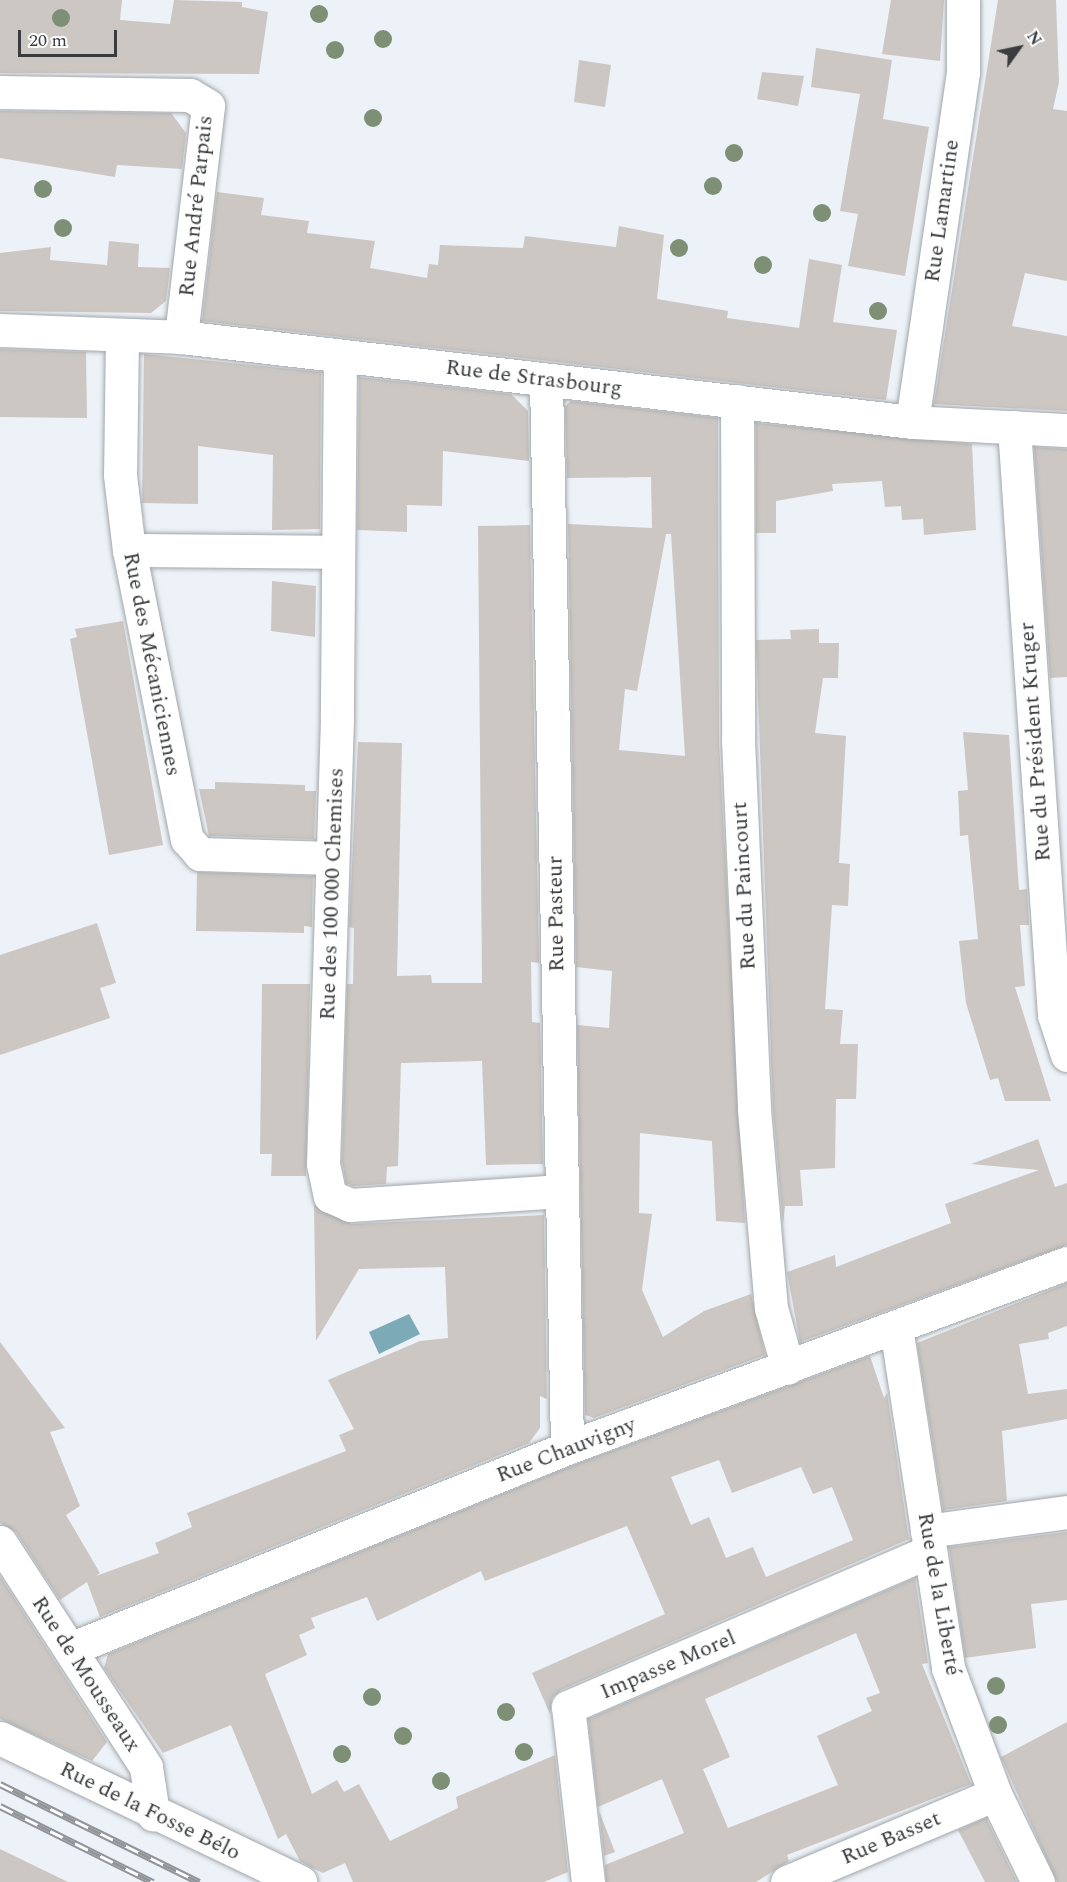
<!DOCTYPE html>
<meta charset="utf-8">
<style>
body{margin:0}
#map{position:relative;width:1067px;height:1882px;overflow:hidden;background:#ecf2f7;font-family:Spectral,serif}
div>[style]{position:absolute}
.water>*{inset:0;background:#7caab7}
.building>*{inset:0;background:#ccc7c2}
.roads{filter:drop-shadow(0 0 2px #a1a6ab) drop-shadow(0 0 2px #a1a6ab)}
.minor>*{height:33px;margin:-16.5px;padding:0 16.5px;transform-origin:16.5px;border-radius:16.5px;background:#fff}
.rail>*{height:7px;margin-top:-3.5px;transform-origin:0;background:repeating-linear-gradient(90deg,#fefefe 0 14px,#919599 0 28px);box-sizing:border-box;border-block:2px solid #919599}
.trees>*{width:18px;height:18px;margin:-9px;border-radius:50%;background:#7d8f75}
span{translate:-50% -50%;white-space:nowrap;text-align:center;line-height:1.15;-webkit-text-stroke:6px #fefefe;paint-order:stroke}
.street-label{font-size:22px;color:#3a3c3e}
.north{position:absolute;left:989px;top:18px;width:60px;height:60px;-webkit-text-stroke:4px #fefefe;paint-order:stroke;rotate:57deg;font-size:16px;font-weight:700;line-height:24px;text-align:center;color:#3a3c3e}
.north::after{content:'';display:block;margin:auto;width:21px;height:27px;background:#3a3c3e;clip-path:polygon(50% 0,100% 100%,50% 72%,0 100%)}
.scale{position:absolute;left:18px;top:30px;width:99px;height:27px;box-sizing:border-box;border:3px solid #3a3c3e;border-top:0;padding-left:8px;font-size:18px;line-height:21px;white-space:nowrap;color:#3a3c3e;-webkit-text-stroke:4px #fefefe;paint-order:stroke}
</style>
<div id="map">
<div class="water">
<i style="clip-path:polygon(409px 1314px,420px 1334px,379px 1354px,369px 1332px)"></i>
</div>
<div class="building">
<i style="clip-path:polygon(0 0,122px 0,120px 20px,170px 24px,174px 0,242px 2px,242px 7px,268px 12px,259px 74px,0 73px)"></i>
<i style="clip-path:polygon(891px 0,944px 0,940px 61px,882px 54px)"></i>
<i style="clip-path:polygon(998px 0,1056px 0,1059px 82px,1053px 109px,1067px 111px,1067px 281px,1025px 273px,1012px 326px,1067px 336px,1067px 411px,934px 404px)"></i>
<i style="clip-path:polygon(816px 48px,892px 60px,883px 119px,929px 127px,905px 276px,848px 266px,858px 214px,840px 211px,860px 94px,811px 87px)"></i>
<i style="clip-path:polygon(579px 60px,611px 65px,605px 107px,574px 102px)"></i>
<i style="clip-path:polygon(762px 72px,804px 76px,798px 106px,757px 99px)"></i>
<i style="clip-path:polygon(0 111px,171px 113px,186px 133px,182px 169px,117px 165px,115px 177px,0 158px)"></i>
<i style="clip-path:polygon(217px 192px,264px 198px,261px 215px,309px 221px,307px 233px,375px 241px,370px 268px,427px 278px,429px 264px,438px 265px,440px 245px,523px 248px,525px 236px,616px 247px,619px 226px,664px 235px,657px 299px,728px 311px,727px 318px,799px 328px,809px 259px,842px 265px,833px 322px,897px 330px,886px 400px,202px 321px)"></i>
<i style="clip-path:polygon(109px 241px,139px 244px,138px 267px,170px 268px,166px 301px,151px 313px,0 311px,0 253px,51px 247px,50px 260px,107px 265px)"></i>
<i style="clip-path:polygon(0 349px,86px 352px,87px 418px,0 417px)"></i>
<i style="clip-path:polygon(144px 354px,321px 372px,320px 529px,272px 530px,273px 455px,198px 446px,198px 504px,142px 503px)"></i>
<i style="clip-path:polygon(359px 377px,511px 394px,528px 411px,529px 461px,443px 451px,442px 506px,407px 505px,407px 532px,357px 530px)"></i>
<i style="clip-path:polygon(evenodd,571px 401px,718px 418px,719px 741px,745px 1223px,716px 1221px,712px 1141px,640px 1133px,639px 1213px,652px 1214px,642px 1290px,663px 1337px,704px 1311px,751px 1294px,765px 1355px,594px 1418px,585px 1415px,577px 1025px,609px 1028px,612px 971px,576px 967px,568px 524px,652px 528px,651px 477px,567px 478px,565px 406px,571px 401px,666px 534px,671px 534px,685px 756px,619px 750px,625px 689px,637px 691px,666px 534px)"></i>
<i style="clip-path:polygon(756px 423px,972px 444px,976px 530px,924px 535px,923px 519px,902px 520px,901px 506px,885px 507px,882px 481px,832px 484px,833px 491px,776px 501px,776px 533px,756px 533px)"></i>
<i style="clip-path:polygon(1034px 447px,1067px 449px,1067px 677px,1050px 678px)"></i>
<i style="clip-path:polygon(530px 525px,539px 963px,531px 962px,532px 1022px,540px 1023px,543px 1164px,486px 1165px,482px 1061px,401px 1063px,398px 1166px,387px 1167px,386px 1184px,353px 1186px,346px 1183px,342px 1162px,347px 984px,353px 984px,354px 928px,349px 927px,358px 742px,402px 743px,397px 976px,431px 975px,432px 983px,482px 983px,478px 526px)"></i>
<i style="clip-path:polygon(272px 581px,316px 586px,315px 637px,271px 631px)"></i>
<i style="clip-path:polygon(123px 621px,163px 845px,109px 855px,70px 639px,77px 637px,75px 629px)"></i>
<i style="clip-path:polygon(819px 629px,819px 643px,839px 643px,838px 678px,823px 678px,815px 733px,846px 736px,839px 863px,850px 864px,848px 906px,832px 905px,825px 1009px,843px 1010px,840px 1044px,858px 1044px,856px 1099px,836px 1099px,835px 1168px,800px 1170px,803px 1206px,785px 1206px,783px 1225px,773px 1109px,756px 640px,791px 639px,790px 630px)"></i>
<i style="clip-path:polygon(963px 732px,1009px 735px,1019px 890px,1027px 889px,1029px 925px,1020px 925px,1025px 986px,1015px 987px,1051px 1101px,1005px 1101px,998px 1078px,990px 1080px,966px 1003px,959px 941px,978px 939px,968px 835px,960px 836px,958px 791px,968px 790px)"></i>
<i style="clip-path:polygon(215px 782px,305px 785px,305px 791px,316px 791px,314px 839px,209px 836px,199px 789px,215px 789px)"></i>
<i style="clip-path:polygon(197px 872px,313px 876px,312px 927px,304px 926px,304px 933px,196px 931px)"></i>
<i style="clip-path:polygon(97px 923px,116px 983px,100px 988px,110px 1018px,0 1055px,0 955px)"></i>
<i style="clip-path:polygon(262px 984px,310px 984px,306px 1176px,271px 1176px,272px 1154px,260px 1154px)"></i>
<i style="clip-path:polygon(1038px 1139px,1055px 1187px,1067px 1183px,1067px 1245px,800px 1342px,787px 1272px,835px 1255px,836px 1267px,951px 1223px,945px 1204px,1039px 1170px,971px 1164px)"></i>
<i style="clip-path:polygon(314px 1205px,351px 1224px,544px 1215px,547px 1399px,540px 1396px,540px 1428px,529px 1443px,100px 1617px,87px 1582px,60px 1600px,16px 1532px,0 1523px,0 1342px,65px 1428px,50px 1432px,80px 1506px,66px 1515px,100px 1573px,96px 1576px,159px 1553px,155px 1543px,192px 1527px,187px 1513px,346px 1451px,339px 1435px,354px 1429px,328px 1380px,420px 1341px,448px 1338px,445px 1267px,359px 1269px,316px 1341px)"></i>
<i style="clip-path:polygon(1067px 1283px,1067px 1326px,1048px 1333px,1049px 1339px,1019px 1344px,1028px 1394px,1067px 1389px,1067px 1419px,1002px 1431px,1007px 1501px,943px 1510px,917px 1343px)"></i>
<i style="clip-path:polygon(evenodd,870px 1356px,884px 1398px,887px 1393px,909px 1539px,561px 1690px,552px 1698px,550px 1714px,532px 1673px,665px 1614px,627px 1526px,485px 1581px,481px 1571px,377px 1621px,367px 1597px,311px 1618px,315px 1628px,299px 1635px,307px 1655px,265px 1674px,312px 1794px,337px 1780px,344px 1792px,359px 1784px,390px 1841px,458px 1808px,456px 1797px,555px 1755px,568px 1872px,544px 1882px,353px 1882px,345px 1863px,323px 1873px,312px 1868px,300px 1861px,286px 1834px,278px 1839px,231px 1725px,163px 1753px,104px 1668px,108px 1654px,574px 1465px,870px 1356px,719px 1460px,732px 1493px,801px 1467px,813px 1494px,832px 1487px,853px 1540px,766px 1577px,753px 1547px,726px 1558px,709px 1517px,691px 1525px,671px 1477px,719px 1460px)"></i>
<i style="clip-path:polygon(1067px 1532px,1067px 1600px,1031px 1604px,1036px 1648px,965px 1658px,949px 1547px)"></i>
<i style="clip-path:polygon(0 1576px,107px 1742px,92px 1761px,0 1719px)"></i>
<i style="clip-path:polygon(evenodd,915px 1578px,928px 1663px,922px 1664px,971px 1784px,787px 1855px,789px 1861px,756px 1882px,606px 1882px,605px 1865px,684px 1833px,662px 1779px,598px 1807px,588px 1719px,915px 1578px,856px 1633px,880px 1693px,866px 1698px,872px 1711px,817px 1736px,838px 1785px,728px 1828px,703px 1769px,730px 1757px,705px 1699px,856px 1633px)"></i>
<i style="clip-path:polygon(1067px 1722px,1067px 1882px,1057px 1882px,1001px 1757px)"></i>
<i style="clip-path:polygon(599px 1811px,615px 1852px,604px 1856px)"></i>
<i style="clip-path:polygon(986px 1818px,1017px 1882px,985px 1882px,958px 1830px)"></i>
<i style="clip-path:polygon(0 1849px,68px 1882px,0 1882px)"></i>
</div>
<div class="roads">
<div class="minor">
<i style="left:0;top:92px;width:190px;rotate:0.9deg"></i>
<i style="left:190px;top:95px;width:21px;rotate:31deg"></i>
<i style="left:208px;top:106px;width:233px;rotate:96.7deg"></i>
<i style="left:0;top:330px;width:181px;rotate:2.2deg"></i>
<i style="left:181px;top:337px;width:736px;rotate:6.63deg"></i>
<i style="left:912px;top:422px;width:155px;rotate:3deg"></i>
<i style="left:122px;top:336px;width:139px;rotate:90.8deg"></i>
<i style="left:120px;top:475px;width:76px;rotate:83.2deg"></i>
<i style="left:129px;top:550px;width:295px;rotate:78.7deg"></i>
<i style="left:187px;top:839px;width:20px;rotate:49deg"></i>
<i style="left:200px;top:854px;width:132px;rotate:1.7deg"></i>
<i style="left:340px;top:356px;width:363px;rotate:90.5deg"></i>
<i style="left:337px;top:719px;width:445px;rotate:91.8deg"></i>
<i style="left:323px;top:1164px;width:33px;rotate:78deg"></i>
<i style="left:330px;top:1196px;width:22px;rotate:24deg"></i>
<i style="left:350px;top:1205px;width:212px;rotate:-3.8deg"></i>
<i style="left:546px;top:380px;width:1068px;rotate:88.87deg"></i>
<i style="left:737px;top:401px;width:339px;rotate:89.8deg"></i>
<i style="left:738px;top:740px;width:370px;rotate:87.5deg"></i>
<i style="left:754px;top:1110px;width:199px;rotate:85.1deg"></i>
<i style="left:771px;top:1308px;width:62px;rotate:74.2deg"></i>
<i style="left:912px;top:422px;width:355px;rotate:-81.7deg"></i>
<i style="left:963px;top:71px;width:71px;rotate:-90deg"></i>
<i style="left:1014px;top:427px;width:589px;rotate:86.11deg"></i>
<i style="left:1054px;top:1015px;width:42px;rotate:72deg"></i>
<i style="left:129px;top:550px;width:209px;rotate:0.5deg"></i>
<i style="left:896px;top:1327px;width:345px;rotate:81.3deg"></i>
<i style="left:948px;top:1668px;width:134px;rotate:69.5deg"></i>
<i style="left:995px;top:1794px;width:98px;rotate:64deg"></i>
<i style="left:927px;top:1531px;width:141px;rotate:-7.7deg"></i>
<i style="left:0;top:1542px;width:268px;rotate:57deg"></i>
<i style="left:146px;top:1767px;width:48px;rotate:81.5deg"></i>
<i style="left:70px;top:1649px;width:536px;rotate:-22.02deg"></i>
<i style="left:567px;top:1448px;width:533px;rotate:-20.3deg"></i>
<i style="left:0;top:1738px;width:333px;rotate:25.6deg"></i>
<i style="left:588px;top:1882px;width:176px;rotate:-96.5deg"></i>
<i style="left:568px;top:1707px;width:394px;rotate:-23.3deg"></i>
<i style="left:787px;top:1882px;width:226px;rotate:-22.9deg"></i>
</div>
</div>
<div class="rail">
<i style="left:0;top:1784px;width:222px;rotate:26.2deg"></i>
<i style="left:0;top:1806px;width:171px;rotate:26.4deg"></i>
</div>
<div class="trees">
<i style="left:319px;top:14px"></i>
<i style="left:61px;top:18px"></i>
<i style="left:383px;top:39px"></i>
<i style="left:335px;top:50px"></i>
<i style="left:373px;top:118px"></i>
<i style="left:734px;top:153px"></i>
<i style="left:713px;top:186px"></i>
<i style="left:43px;top:189px"></i>
<i style="left:822px;top:213px"></i>
<i style="left:63px;top:228px"></i>
<i style="left:679px;top:248px"></i>
<i style="left:763px;top:265px"></i>
<i style="left:878px;top:311px"></i>
<i style="left:996px;top:1686px"></i>
<i style="left:372px;top:1697px"></i>
<i style="left:506px;top:1712px"></i>
<i style="left:998px;top:1725px"></i>
<i style="left:403px;top:1736px"></i>
<i style="left:524px;top:1752px"></i>
<i style="left:342px;top:1754px"></i>
<i style="left:441px;top:1781px"></i>
</div>
<div class="street-label">
<span style="left:196px;top:206px;rotate:-84deg">Rue André Parpais</span>
<span style="left:942px;top:211px;rotate:-82deg">Rue Lamartine</span>
<span style="left:534px;top:378px;rotate:7deg">Rue de Strasbourg</span>
<span style="left:152px;top:664px;rotate:79deg">Rue des Mécaniciennes</span>
<span style="left:1035px;top:742px;rotate:-94deg">Rue du Président Kruger</span>
<span style="left:744px;top:886px;rotate:-93deg">Rue du Paincourt</span>
<span style="left:332px;top:894px;rotate:-88deg">Rue des 100 000 Chemises</span>
<span style="left:556px;top:914px;rotate:-91deg">Rue Pasteur</span>
<span style="left:566px;top:1450px;rotate:-21deg">Rue Chauvigny</span>
<span style="left:939px;top:1594px;rotate:80deg">Rue de la Liberté</span>
<span style="left:668px;top:1665px;rotate:-23deg">Impasse Morel</span>
<span style="left:86px;top:1674px;rotate:57deg">Rue de Mousseaux</span>
<span style="left:150px;top:1811px;rotate:26deg">Rue de la Fosse Bélo</span>
<span style="left:891px;top:1838px;rotate:-23deg">Rue Basset</span>
</div>
<div class="north">N</div>
<div class="scale">20 m</div>
</div>
